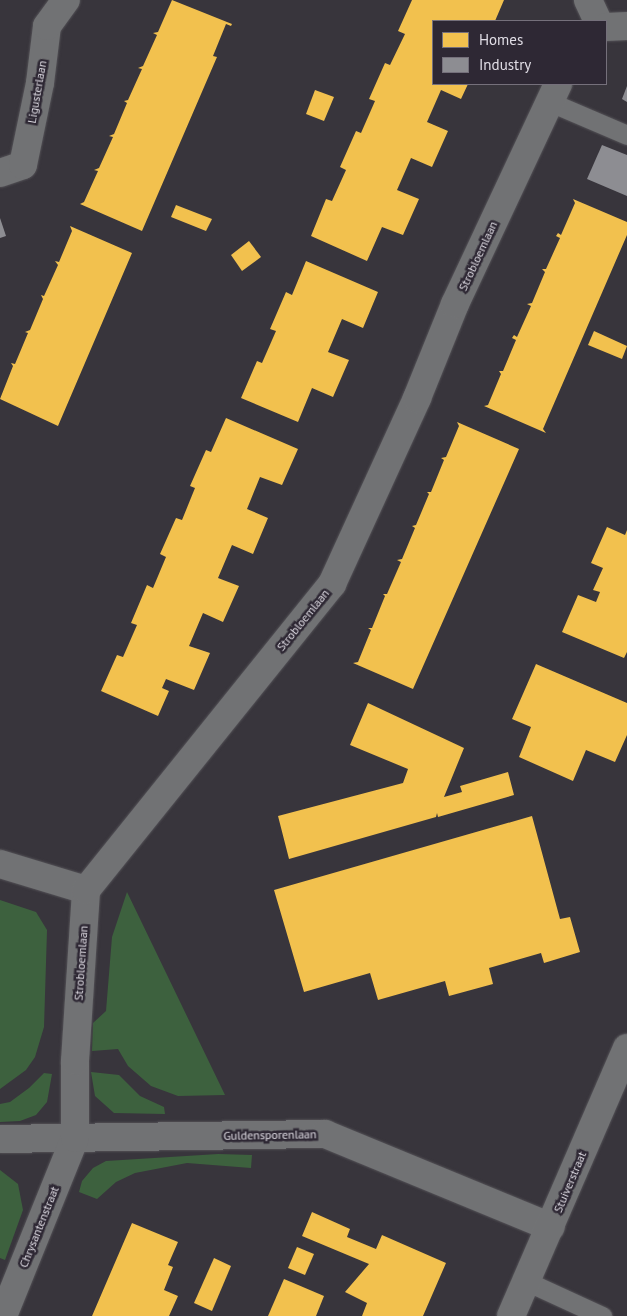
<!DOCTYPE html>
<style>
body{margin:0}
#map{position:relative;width:627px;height:1316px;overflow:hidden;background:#38353c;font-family:"PT Sans",sans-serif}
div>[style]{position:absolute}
.green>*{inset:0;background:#3d613e}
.homes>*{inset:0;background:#f2c14e}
.industry>*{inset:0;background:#8d8d92}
.roads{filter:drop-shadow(0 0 1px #535156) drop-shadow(0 0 1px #535156)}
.lane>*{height:19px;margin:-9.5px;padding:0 9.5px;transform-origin:9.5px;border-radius:9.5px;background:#717274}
.street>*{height:28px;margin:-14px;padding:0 14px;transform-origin:14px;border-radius:14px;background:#717274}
span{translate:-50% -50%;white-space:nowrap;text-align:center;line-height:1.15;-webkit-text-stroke:5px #2e2834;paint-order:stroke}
.street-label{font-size:12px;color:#e0dde5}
.legend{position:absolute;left:432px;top:20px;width:175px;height:65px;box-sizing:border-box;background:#2e2834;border:1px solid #75707b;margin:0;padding:6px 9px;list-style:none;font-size:15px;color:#e0dde5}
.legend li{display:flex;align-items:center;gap:10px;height:25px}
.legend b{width:25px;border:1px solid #75707b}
</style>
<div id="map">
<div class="green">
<i style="clip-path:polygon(127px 892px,225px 1095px,178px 1096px,151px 1086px,128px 1066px,118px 1049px,92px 1051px,93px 1023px,106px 1011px,112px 937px)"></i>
<i style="clip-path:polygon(0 900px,36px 912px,47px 930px,44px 1027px,35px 1057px,26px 1070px,0 1089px)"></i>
<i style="clip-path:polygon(91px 1072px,119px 1075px,140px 1096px,164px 1107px,165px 1114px,114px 1113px,95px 1096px)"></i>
<i style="clip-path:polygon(44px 1073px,52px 1074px,47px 1102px,36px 1115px,20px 1121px,0 1122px,0 1104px,10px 1102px,29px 1088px)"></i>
<i style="clip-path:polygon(218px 1154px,252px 1155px,251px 1168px,187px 1163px,135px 1173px,116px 1182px,97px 1199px,79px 1192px,82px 1181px,93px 1168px,106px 1161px)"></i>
<i style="clip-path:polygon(0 1170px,18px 1184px,23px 1210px,5px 1260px,0 1258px)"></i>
</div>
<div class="homes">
<i style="clip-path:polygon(172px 0,232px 24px,231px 26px,226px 24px,213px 56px,217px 57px,142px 231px,80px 204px,84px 202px,98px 171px,94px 170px,99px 168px,113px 137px,109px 136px,114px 134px,127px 103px,124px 101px,128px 100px,142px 69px,138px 68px,143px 66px,157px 35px,153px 33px,158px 32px)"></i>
<i style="clip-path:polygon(412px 0,504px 0,495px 21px,433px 21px,433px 84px,468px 84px,461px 99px,441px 90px,427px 122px,448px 131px,432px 167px,411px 158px,397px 190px,419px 199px,403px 235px,382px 227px,367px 261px,311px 236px,326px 199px,332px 201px,346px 170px,340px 167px,356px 131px,361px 133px,375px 101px,369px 99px,385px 63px,390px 65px,405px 34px,398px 31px)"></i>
<i style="clip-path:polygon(315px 90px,334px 97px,324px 121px,306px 114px)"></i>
<i style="clip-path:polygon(573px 199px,627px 222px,627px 235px,543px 429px,546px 433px,484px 406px,488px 405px,501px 374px,499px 371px,503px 371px,516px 340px,512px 338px,514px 335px,517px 337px,531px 306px,527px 304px,532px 303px,545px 272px,542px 269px,546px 269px,560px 238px,556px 236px,558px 233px,561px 235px,575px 203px)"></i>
<i style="clip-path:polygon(176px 205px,212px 219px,206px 231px,171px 217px)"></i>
<i style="clip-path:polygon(70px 226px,132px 253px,58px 426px,0 399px,13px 366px,11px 363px,15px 364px,28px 333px,25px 332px,30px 330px,43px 299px,41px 295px,44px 296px,58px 265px,55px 261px,59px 262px,72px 231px)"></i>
<i style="clip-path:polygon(249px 241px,261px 257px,242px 271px,231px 255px)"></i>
<i style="clip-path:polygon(306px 261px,378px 292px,363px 328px,342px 319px,328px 352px,349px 360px,333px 397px,312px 388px,298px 422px,241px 398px,257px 361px,262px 363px,276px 331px,270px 329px,286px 292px,292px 295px)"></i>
<i style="clip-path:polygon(594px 331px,627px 346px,622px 359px,588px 345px)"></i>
<i style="clip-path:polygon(226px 418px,298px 449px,282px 485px,260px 477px,247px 509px,268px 518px,253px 554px,232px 545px,218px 578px,239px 586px,223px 622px,203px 613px,189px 646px,210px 653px,194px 690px,166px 679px,162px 688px,169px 691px,158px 716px,101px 691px,117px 655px,123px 657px,137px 625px,131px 623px,147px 585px,153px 588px,166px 557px,160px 554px,176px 518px,182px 520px,195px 488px,190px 486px,206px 450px,211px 452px)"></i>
<i style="clip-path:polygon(457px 422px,519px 449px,413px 689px,353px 663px,358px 662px,371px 630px,368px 628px,372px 628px,385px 596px,383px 594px,387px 594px,401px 562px,397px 560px,402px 559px,415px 528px,412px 526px,416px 525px,429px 494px,427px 492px,431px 492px,444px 460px,441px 458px,446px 457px,459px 426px)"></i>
<i style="clip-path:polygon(607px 527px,625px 535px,627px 530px,627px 652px,624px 658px,562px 632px,578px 595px,596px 602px,600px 592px,593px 590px,603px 568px,591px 563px)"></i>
<i style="clip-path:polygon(536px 664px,627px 703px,627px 735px,615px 762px,586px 750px,573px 781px,519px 757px,531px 727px,512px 719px)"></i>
<i style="clip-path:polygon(368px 703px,464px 748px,444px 797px,462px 792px,460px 786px,508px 772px,514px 795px,438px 817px,437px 813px,436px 817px,289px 859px,278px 816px,403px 783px,408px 769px,350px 745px)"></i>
<i style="clip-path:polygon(532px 816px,560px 919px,570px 917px,580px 952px,544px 963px,541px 953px,489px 968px,493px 984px,449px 996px,445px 981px,378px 1000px,370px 973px,304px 992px,274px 890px)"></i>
<i style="clip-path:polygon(312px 1212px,350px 1229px,347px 1237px,376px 1249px,382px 1235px,446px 1263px,423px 1316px,362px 1316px,367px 1303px,345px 1292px,369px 1264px,302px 1236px)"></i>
<i style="clip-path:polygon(132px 1223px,178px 1242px,168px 1265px,173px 1267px,164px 1290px,178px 1296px,169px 1316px,92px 1316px)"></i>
<i style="clip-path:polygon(297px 1247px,314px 1254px,305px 1275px,288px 1268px)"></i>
<i style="clip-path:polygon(214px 1258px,231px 1266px,212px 1311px,194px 1303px)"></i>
<i style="clip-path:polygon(284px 1279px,324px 1296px,316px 1316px,268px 1316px)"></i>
</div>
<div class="industry">
<i style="clip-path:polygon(627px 86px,627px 102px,622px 99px)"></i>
<i style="clip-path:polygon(602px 145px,627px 155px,627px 196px,587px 179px)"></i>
<i style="clip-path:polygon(0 218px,6px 236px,0 238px)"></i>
</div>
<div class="roads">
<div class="lane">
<i style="left:550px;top:102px;width:84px;rotate:23.2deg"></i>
<i style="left:526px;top:1281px;width:84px;rotate:24.7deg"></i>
</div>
<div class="street">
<i style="left:588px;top:0;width:23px;rotate:65deg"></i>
<i style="left:606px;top:27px;width:21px;rotate:-3deg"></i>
<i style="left:0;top:173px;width:24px;rotate:-19deg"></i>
<i style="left:23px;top:165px;width:84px;rotate:-78.3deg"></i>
<i style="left:40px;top:83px;width:57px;rotate:-83deg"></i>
<i style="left:47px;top:26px;width:32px;rotate:-54deg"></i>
<i style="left:0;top:864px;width:90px;rotate:16.8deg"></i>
<i style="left:0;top:1139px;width:325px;rotate:-0.9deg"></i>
<i style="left:325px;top:1134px;width:244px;rotate:22.4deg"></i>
<i style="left:3px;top:1316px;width:192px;rotate:-68deg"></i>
<i style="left:75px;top:1138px;width:77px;rotate:-90deg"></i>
<i style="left:75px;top:1061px;width:171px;rotate:-86.3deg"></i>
<i style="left:86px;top:890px;width:393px;rotate:-51.2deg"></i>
<i style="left:332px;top:584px;width:205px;rotate:-65.4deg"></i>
<i style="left:417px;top:398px;width:101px;rotate:-68deg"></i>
<i style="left:455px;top:304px;width:243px;rotate:-64.9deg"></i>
<i style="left:511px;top:1316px;width:292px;rotate:-66.6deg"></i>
</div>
</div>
<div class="street-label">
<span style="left:37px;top:92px;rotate:-80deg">Ligusterlaan</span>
<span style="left:478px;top:256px;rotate:-65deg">Strobloemlaan</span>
<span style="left:303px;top:620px;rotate:-51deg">Strobloemlaan</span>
<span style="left:81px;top:963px;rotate:-86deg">Strobloemlaan</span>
<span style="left:270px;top:1135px;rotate:-1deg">Guldensporenlaan</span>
<span style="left:570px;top:1182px;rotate:-67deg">Stuiverstraat</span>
<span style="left:39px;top:1227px;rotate:-68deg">Chrysantenstraat</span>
</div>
<ul class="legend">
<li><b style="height:14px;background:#f2c14e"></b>Homes</li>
<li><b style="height:14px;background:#8d8d92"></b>Industry</li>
</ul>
</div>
